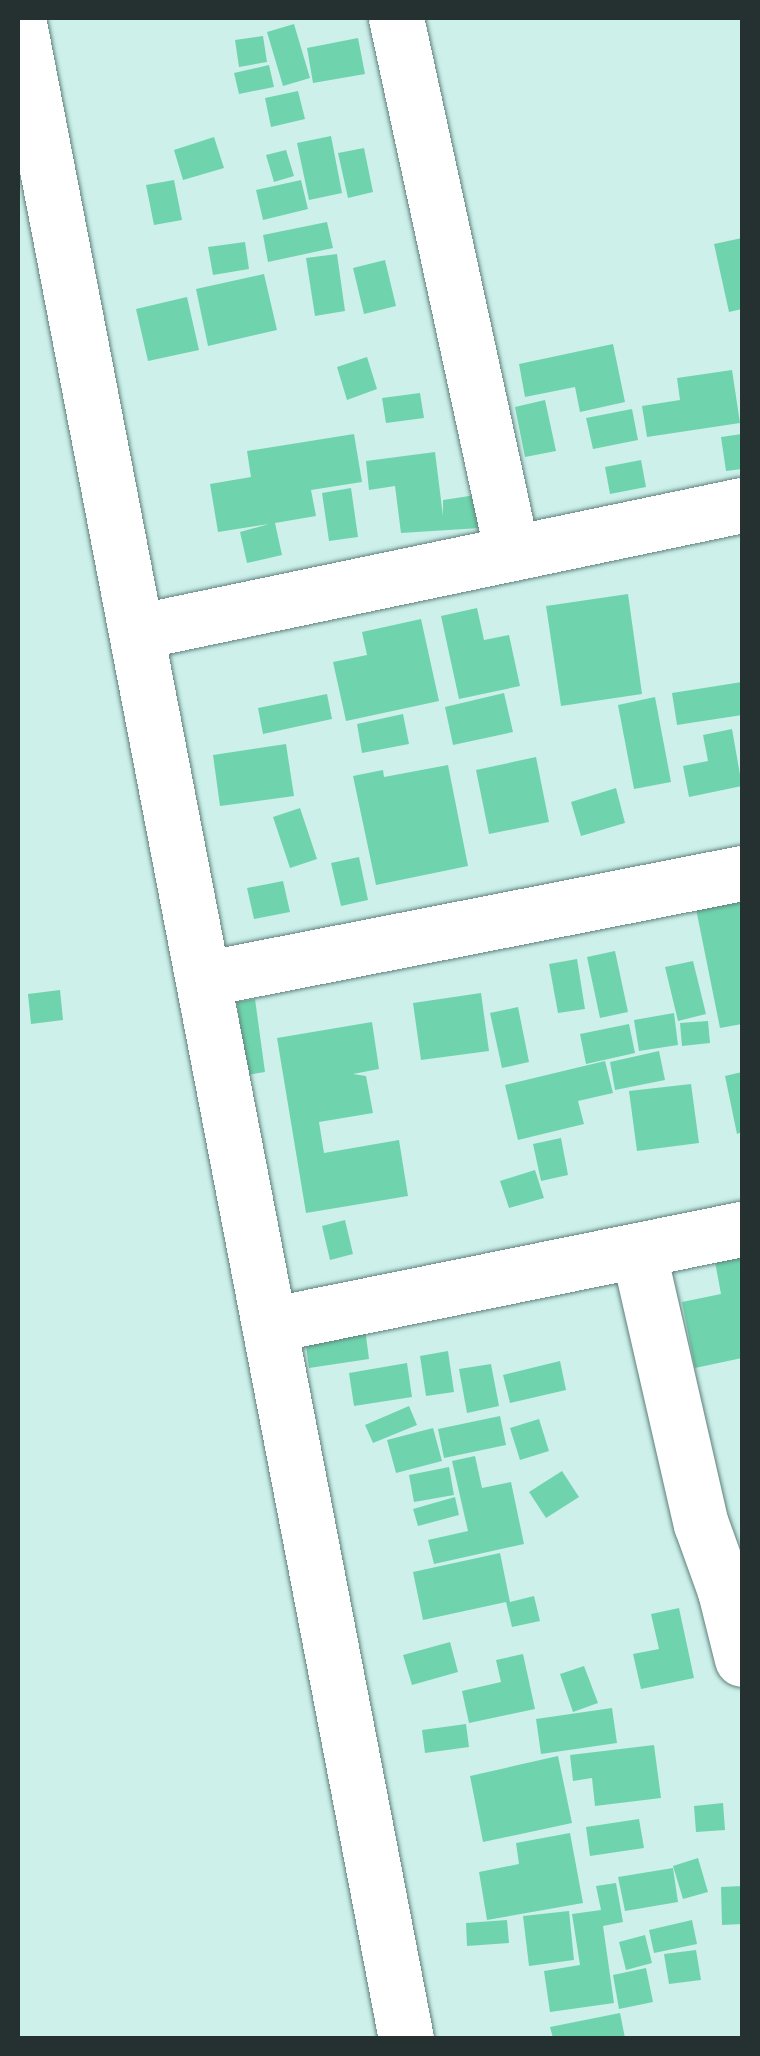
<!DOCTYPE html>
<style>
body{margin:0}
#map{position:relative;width:760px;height:2056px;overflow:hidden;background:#cdf0eb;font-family:"Fira Sans",sans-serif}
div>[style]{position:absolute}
.building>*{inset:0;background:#6fd4ad}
.roads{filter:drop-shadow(0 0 2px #5f807c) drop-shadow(0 0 2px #5f807c)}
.minor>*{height:55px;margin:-27.5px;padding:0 27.5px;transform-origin:27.5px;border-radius:27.5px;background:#fff}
span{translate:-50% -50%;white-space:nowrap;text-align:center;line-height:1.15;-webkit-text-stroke:8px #dafdf9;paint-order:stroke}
.frame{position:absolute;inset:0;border:20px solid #243130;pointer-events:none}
</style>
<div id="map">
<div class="building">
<i style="clip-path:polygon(294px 24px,310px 78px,283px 86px,267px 32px)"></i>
<i style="clip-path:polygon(263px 36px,267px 62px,239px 67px,235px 40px)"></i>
<i style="clip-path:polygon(358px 38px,365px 74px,313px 83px,307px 48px)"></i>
<i style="clip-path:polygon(269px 65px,274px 87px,239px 94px,234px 73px)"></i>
<i style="clip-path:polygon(298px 91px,305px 119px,271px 127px,265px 98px)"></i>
<i style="clip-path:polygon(331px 136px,342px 193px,309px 200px,297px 143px)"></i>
<i style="clip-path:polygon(214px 137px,224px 168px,183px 180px,174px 150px)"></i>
<i style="clip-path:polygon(364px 148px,373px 192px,348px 198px,338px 153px)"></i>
<i style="clip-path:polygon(286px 150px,294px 176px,274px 182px,266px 155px)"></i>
<i style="clip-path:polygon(174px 180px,182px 220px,154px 225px,146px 185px)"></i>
<i style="clip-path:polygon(301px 180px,308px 209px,263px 220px,256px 190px)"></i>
<i style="clip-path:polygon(327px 222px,333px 248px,268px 262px,263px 235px)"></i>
<i style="clip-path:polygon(742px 238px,742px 309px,729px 312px,714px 244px)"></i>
<i style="clip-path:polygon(245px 242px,249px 269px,213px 275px,208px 247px)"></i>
<i style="clip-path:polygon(337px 254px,345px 311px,315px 316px,306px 258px)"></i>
<i style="clip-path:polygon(385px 260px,396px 306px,364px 314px,353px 268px)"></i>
<i style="clip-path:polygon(264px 274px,277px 330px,208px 346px,196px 289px)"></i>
<i style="clip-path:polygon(187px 297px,199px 350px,148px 361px,136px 309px)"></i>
<i style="clip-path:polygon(613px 344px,625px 402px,580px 412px,575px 387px,525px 397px,519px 364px)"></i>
<i style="clip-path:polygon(367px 357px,377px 389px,347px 400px,337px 367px)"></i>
<i style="clip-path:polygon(732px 370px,740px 423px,647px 437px,642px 406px,680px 400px,677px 378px)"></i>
<i style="clip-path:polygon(420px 393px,424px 418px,386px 423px,382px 398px)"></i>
<i style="clip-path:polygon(545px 400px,556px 451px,525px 457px,515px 407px)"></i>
<i style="clip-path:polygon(632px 409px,638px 440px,593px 449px,586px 418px)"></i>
<i style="clip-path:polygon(354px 434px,362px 482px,311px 490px,316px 516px,275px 523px,282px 555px,247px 563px,240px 532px,269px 524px,218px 532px,210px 484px,251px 477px,247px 451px)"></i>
<i style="clip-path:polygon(742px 434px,742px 469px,726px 471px,721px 437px)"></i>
<i style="clip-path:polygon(435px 452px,443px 516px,443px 500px,476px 495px,480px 528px,401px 533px,395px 486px,369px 490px,366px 461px)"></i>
<i style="clip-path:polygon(641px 460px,646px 487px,610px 494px,605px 467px)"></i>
<i style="clip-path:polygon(351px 488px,358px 537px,329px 541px,322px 493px)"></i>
<i style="clip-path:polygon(628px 594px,642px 694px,561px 706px,546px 606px)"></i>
<i style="clip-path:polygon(477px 608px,484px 640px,509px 635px,520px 686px,459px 699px,441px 616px)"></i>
<i style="clip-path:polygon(421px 619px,439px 701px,346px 721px,333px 662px,367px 655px,362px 632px)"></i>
<i style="clip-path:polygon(742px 682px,742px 715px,677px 725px,672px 693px)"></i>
<i style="clip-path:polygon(504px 693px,513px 732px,453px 745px,445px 707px)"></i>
<i style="clip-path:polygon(327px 694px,332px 719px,263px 734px,258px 708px)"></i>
<i style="clip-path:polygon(655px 697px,671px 782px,634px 789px,618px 705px)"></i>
<i style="clip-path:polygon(403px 714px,409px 744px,362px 753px,357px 724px)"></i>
<i style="clip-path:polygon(732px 729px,742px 786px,689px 797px,683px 766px,708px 761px,703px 735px)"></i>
<i style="clip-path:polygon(286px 744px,294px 796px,220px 806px,213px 755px)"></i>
<i style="clip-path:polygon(536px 757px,549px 822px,489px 834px,476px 770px)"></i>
<i style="clip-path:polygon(448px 765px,468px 866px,376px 885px,353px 776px,383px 770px,384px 777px)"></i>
<i style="clip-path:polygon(616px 788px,625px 823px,581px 836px,571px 802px)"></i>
<i style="clip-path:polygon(300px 808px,317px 859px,290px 868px,273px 817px)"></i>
<i style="clip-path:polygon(359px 857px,368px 900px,341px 906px,331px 863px)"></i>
<i style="clip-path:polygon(283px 881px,290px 912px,254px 919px,247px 888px)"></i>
<i style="clip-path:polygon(742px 889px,742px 1024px,720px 1028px,694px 899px)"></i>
<i style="clip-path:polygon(615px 951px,628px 1012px,600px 1018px,587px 957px)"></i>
<i style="clip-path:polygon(577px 959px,585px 1009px,558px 1013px,549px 964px)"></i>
<i style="clip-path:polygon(693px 961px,706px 1014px,678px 1021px,665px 967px)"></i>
<i style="clip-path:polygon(60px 990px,63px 1020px,31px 1024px,28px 994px)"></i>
<i style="clip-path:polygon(481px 993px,489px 1051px,421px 1060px,413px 1003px)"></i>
<i style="clip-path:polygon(255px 999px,265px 1072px,247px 1075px,237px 1002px)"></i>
<i style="clip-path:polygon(518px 1007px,529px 1062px,502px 1068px,490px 1013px)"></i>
<i style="clip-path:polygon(674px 1013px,678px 1045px,639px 1051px,634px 1020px)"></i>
<i style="clip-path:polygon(708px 1021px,710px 1043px,682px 1046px,680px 1023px)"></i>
<i style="clip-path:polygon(372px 1022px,379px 1069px,353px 1074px,366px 1076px,373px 1113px,319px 1122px,324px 1153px,399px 1140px,408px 1196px,306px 1213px,277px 1038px)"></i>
<i style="clip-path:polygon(629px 1024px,635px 1053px,586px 1064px,580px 1034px)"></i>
<i style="clip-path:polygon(659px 1051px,665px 1080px,615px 1090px,610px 1062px)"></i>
<i style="clip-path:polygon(605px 1061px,613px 1093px,578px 1101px,584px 1124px,518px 1140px,505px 1085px)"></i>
<i style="clip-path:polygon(742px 1072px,742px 1132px,737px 1134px,725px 1076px)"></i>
<i style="clip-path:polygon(691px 1084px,699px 1143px,637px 1151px,629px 1091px)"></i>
<i style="clip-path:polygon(561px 1138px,568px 1175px,541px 1181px,533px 1144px)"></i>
<i style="clip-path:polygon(535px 1170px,544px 1198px,509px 1208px,500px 1181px)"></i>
<i style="clip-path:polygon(345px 1220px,353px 1254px,330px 1260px,322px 1226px)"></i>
<i style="clip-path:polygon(742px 1256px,742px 1358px,695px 1368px,682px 1302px,721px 1294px,715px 1262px)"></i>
<i style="clip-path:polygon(364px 1321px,369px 1359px,309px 1368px,304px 1330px)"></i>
<i style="clip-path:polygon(448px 1351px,454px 1392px,426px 1396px,420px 1356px)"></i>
<i style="clip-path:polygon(560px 1361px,566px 1390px,510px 1403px,503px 1375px)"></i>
<i style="clip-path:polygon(407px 1363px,412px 1397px,354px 1406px,349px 1373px)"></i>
<i style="clip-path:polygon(491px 1364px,499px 1406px,467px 1413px,459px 1369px)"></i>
<i style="clip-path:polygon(409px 1406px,417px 1425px,373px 1443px,365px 1425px)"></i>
<i style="clip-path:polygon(500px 1416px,506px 1445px,444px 1458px,438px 1429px)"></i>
<i style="clip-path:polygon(539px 1419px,549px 1451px,520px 1460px,510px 1428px)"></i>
<i style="clip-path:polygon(433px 1428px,442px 1461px,396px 1473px,387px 1440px)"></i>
<i style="clip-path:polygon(475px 1456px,482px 1488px,511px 1482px,524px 1544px,434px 1564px,428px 1540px,468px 1531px,452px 1461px)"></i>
<i style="clip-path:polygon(449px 1467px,454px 1495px,414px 1502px,409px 1475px)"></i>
<i style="clip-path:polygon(562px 1471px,579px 1497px,546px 1518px,529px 1492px)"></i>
<i style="clip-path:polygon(455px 1497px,459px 1515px,418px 1526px,413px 1509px)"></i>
<i style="clip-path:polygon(500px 1553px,510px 1602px,534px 1596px,540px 1621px,512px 1627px,506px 1602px,423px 1620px,413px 1572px)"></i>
<i style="clip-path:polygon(679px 1608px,694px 1678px,641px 1689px,633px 1654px,659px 1649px,651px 1614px)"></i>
<i style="clip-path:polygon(450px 1642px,458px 1672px,412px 1685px,403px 1655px)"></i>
<i style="clip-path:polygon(523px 1654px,535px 1709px,469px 1723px,462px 1691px,501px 1682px,496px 1660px)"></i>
<i style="clip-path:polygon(584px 1666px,598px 1703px,573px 1712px,560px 1674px)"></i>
<i style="clip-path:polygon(612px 1708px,617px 1743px,541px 1754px,536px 1719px)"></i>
<i style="clip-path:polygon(466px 1724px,469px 1747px,425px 1753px,422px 1730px)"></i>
<i style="clip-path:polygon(654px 1745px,661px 1798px,595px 1806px,592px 1778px,573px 1781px,570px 1755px)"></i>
<i style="clip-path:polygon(558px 1756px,572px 1823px,483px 1842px,470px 1776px)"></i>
<i style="clip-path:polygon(723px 1803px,725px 1830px,696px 1832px,694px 1806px)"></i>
<i style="clip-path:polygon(639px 1819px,644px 1848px,590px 1856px,586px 1827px)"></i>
<i style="clip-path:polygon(570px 1833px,583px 1903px,487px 1920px,479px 1872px,519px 1864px,516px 1843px)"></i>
<i style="clip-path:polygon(698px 1858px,708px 1892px,683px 1899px,673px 1866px)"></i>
<i style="clip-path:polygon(673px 1868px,678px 1902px,625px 1911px,618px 1877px)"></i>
<i style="clip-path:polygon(616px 1883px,623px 1922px,603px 1926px,614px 2003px,550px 2012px,544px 1971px,580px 1965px,572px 1914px,601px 1910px,596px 1886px)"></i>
<i style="clip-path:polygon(742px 1886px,742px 1924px,722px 1925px,721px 1887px)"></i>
<i style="clip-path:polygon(569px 1911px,574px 1960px,529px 1966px,523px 1916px)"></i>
<i style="clip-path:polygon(507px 1920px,509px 1943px,467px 1946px,466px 1923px)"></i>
<i style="clip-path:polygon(692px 1920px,697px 1944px,654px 1953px,649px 1930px)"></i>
<i style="clip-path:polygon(645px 1935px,652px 1963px,626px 1970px,619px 1942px)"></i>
<i style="clip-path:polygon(696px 1950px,701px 1980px,669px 1984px,664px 1954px)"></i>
<i style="clip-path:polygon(646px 1968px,653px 2002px,619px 2009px,613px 1975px)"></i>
<i style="clip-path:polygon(620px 2013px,625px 2038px,553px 2038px,550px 2027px)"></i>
</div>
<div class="roads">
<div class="minor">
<i style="left:18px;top:18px;width:2057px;rotate:79.13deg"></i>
<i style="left:396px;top:18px;width:547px;rotate:77.77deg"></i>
<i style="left:136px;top:632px;width:619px;rotate:-11.84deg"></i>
<i style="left:203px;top:979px;width:549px;rotate:-11.13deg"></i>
<i style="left:638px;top:1250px;width:281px;rotate:77.1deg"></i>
<i style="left:701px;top:1524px;width:71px;rotate:70.3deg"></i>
<i style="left:725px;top:1591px;width:17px;rotate:-10deg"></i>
<i style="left:269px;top:1325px;width:483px;rotate:-11.5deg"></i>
<i style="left:725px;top:1591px;width:70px;rotate:76deg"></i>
</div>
</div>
<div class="frame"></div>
</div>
